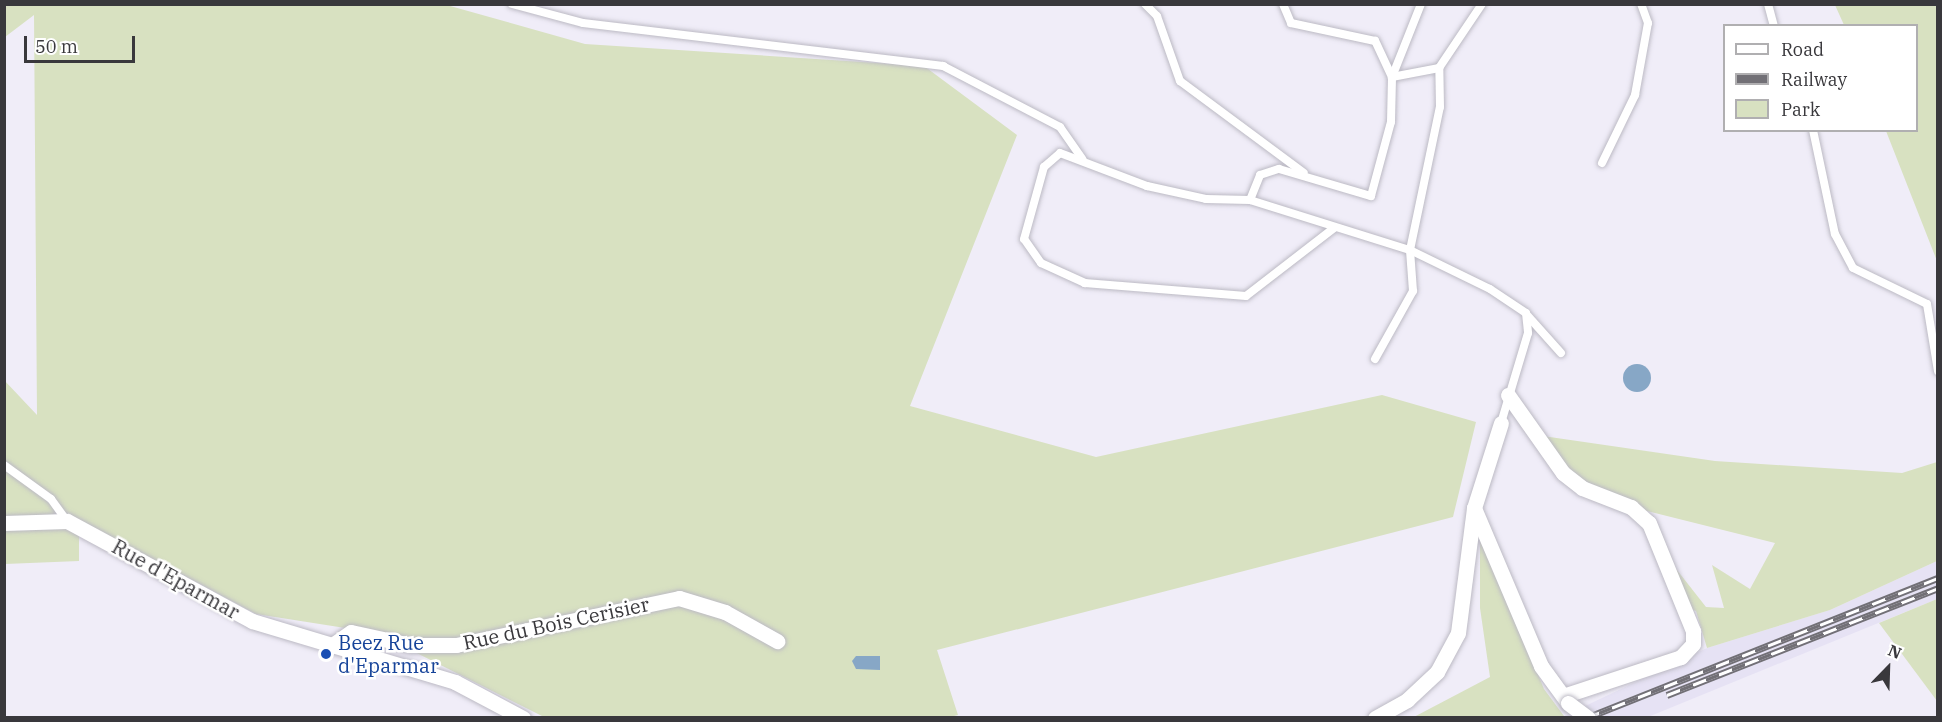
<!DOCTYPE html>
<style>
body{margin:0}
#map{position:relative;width:1942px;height:722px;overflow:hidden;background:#f0edf8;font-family:"IBM Plex Serif",serif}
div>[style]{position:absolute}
.built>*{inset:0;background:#e6e2f4}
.green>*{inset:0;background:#d8e1c1}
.water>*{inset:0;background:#87a7c6}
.round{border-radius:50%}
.roads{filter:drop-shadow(0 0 2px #bcbac4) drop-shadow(0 0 2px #bcbac4)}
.service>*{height:8px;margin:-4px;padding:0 4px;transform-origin:4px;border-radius:4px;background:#fff}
.minor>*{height:15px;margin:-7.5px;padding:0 7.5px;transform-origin:7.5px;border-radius:7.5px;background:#fff}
.rail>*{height:7px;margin-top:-3.5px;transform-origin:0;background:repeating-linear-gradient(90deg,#fff 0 14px,#727076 0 28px);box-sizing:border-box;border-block:2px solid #727076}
.bridges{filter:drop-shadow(0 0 2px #bcbac4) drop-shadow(0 0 2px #bcbac4)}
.minor-bridge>*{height:15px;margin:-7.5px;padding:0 7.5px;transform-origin:7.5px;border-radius:7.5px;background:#fff}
.dots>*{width:16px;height:16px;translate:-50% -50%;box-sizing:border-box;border:3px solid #fff;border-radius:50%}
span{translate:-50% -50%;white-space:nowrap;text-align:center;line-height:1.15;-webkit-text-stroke:5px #fff;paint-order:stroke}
.street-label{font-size:20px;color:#39383c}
.transit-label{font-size:20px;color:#164399}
.left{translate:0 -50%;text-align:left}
.frame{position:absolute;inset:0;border:6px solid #39383c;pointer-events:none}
.legend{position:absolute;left:1723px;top:24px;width:195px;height:108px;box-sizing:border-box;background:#fff;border:2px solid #b0afb1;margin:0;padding:8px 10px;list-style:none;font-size:18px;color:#39383c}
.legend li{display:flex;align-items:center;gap:12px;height:30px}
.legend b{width:30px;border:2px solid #b0afb1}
.north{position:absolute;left:1858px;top:638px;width:60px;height:60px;-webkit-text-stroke:4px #fff;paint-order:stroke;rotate:23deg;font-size:16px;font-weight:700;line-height:24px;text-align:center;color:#39383c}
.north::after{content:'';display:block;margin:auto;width:21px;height:27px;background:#39383c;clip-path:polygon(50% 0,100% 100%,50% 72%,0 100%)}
.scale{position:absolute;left:24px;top:36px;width:111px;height:27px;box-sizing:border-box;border:3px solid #39383c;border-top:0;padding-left:8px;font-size:18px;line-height:21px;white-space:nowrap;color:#39383c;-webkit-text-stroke:4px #fff;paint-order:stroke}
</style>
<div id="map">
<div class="built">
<i style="clip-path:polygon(1937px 561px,1937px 599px,1648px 717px,1560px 718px,1707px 648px,1830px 610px)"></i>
</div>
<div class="green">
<i style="clip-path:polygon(443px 4px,585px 44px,924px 66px,1017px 135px,910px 406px,1096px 457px,1382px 395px,1476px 422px,1453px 517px,937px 650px,958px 715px,950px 717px,546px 718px,377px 633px,256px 614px,166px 566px,79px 536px,79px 561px,5px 564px,4px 380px,37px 415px,34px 15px,5px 37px,5px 5px)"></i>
<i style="clip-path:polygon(1835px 5px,1937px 5px,1937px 261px,1886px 131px,1916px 130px,1916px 26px,1844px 25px)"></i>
<i style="clip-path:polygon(1536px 435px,1715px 461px,1902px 473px,1937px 462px,1937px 561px,1830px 610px,1707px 648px,1696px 611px,1682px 606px,1666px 556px,1706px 607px,1724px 608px,1712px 565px,1750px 589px,1775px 543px,1631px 507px,1582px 488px)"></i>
<i style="clip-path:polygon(1480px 535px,1544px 689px,1564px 716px,1412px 718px,1490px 677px,1480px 608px)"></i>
<i style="clip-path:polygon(1937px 599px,1937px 701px,1879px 623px)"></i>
</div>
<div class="water">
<i class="round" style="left:1623px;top:364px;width:28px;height:28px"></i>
<i style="clip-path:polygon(856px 656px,880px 656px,880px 670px,856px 669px,852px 661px)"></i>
</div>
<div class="roads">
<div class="service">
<i style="left:512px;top:4px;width:73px;rotate:15deg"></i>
<i style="left:583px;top:23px;width:363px;rotate:6.8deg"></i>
<i style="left:943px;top:66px;width:132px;rotate:27.5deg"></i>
<i style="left:1060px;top:127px;width:39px;rotate:55deg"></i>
<i style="left:1145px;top:4px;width:17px;rotate:45deg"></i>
<i style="left:1157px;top:16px;width:69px;rotate:70.5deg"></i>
<i style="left:1180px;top:81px;width:154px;rotate:36.6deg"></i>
<i style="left:1421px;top:4px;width:79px;rotate:111.7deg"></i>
<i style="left:1392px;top:77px;width:48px;rotate:-10.8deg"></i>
<i style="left:1439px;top:68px;width:77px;rotate:-56.1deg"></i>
<i style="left:1768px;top:4px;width:23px;rotate:75deg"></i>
<i style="left:1813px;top:130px;width:106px;rotate:78.1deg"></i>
<i style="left:1835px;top:234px;width:38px;rotate:62deg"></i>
<i style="left:1853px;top:268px;width:82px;rotate:25.9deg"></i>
<i style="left:1927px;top:304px;width:68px;rotate:80.7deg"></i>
<i style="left:1602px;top:163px;width:76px;rotate:-64.1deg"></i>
<i style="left:1635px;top:95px;width:73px;rotate:-79.8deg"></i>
<i style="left:1648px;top:23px;width:20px;rotate:-110deg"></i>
<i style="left:1250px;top:200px;width:27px;rotate:-68deg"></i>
<i style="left:1260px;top:175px;width:20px;rotate:-18deg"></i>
<i style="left:1279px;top:169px;width:96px;rotate:16.4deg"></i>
<i style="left:1371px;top:196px;width:77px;rotate:-74.9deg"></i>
<i style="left:1391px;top:122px;width:45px;rotate:-88.7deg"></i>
<i style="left:1392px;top:77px;width:40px;rotate:-115deg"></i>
<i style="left:1375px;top:41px;width:86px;rotate:-167.9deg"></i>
<i style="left:1291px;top:23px;width:21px;rotate:-113deg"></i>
<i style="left:1334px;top:228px;width:111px;rotate:142.3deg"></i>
<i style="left:1246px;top:296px;width:162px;rotate:-175.4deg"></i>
<i style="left:1085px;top:283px;width:48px;rotate:-155.6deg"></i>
<i style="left:1041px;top:263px;width:29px;rotate:-125deg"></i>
<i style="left:1024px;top:239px;width:75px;rotate:-74.5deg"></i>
<i style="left:1044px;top:167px;width:21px;rotate:-41deg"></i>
<i style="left:1060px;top:153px;width:93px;rotate:20.8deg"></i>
<i style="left:1147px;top:186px;width:60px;rotate:12.4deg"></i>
<i style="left:1206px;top:199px;width:44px;rotate:1.3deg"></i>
<i style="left:1250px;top:200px;width:168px;rotate:17.4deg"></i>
<i style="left:1410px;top:250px;width:89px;rotate:26deg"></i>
<i style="left:1490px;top:289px;width:43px;rotate:33.7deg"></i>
<i style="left:1526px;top:313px;width:20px;rotate:84deg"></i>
<i style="left:1528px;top:333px;width:94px;rotate:106.7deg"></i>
<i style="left:1527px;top:315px;width:51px;rotate:48.2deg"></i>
<i style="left:1375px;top:359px;width:78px;rotate:-60.8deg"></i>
<i style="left:1413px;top:291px;width:41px;rotate:-94.2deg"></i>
<i style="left:1410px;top:250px;width:146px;rotate:-78.2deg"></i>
<i style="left:1440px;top:107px;width:39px;rotate:-91deg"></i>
<i style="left:4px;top:465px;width:58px;rotate:35.9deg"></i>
<i style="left:51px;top:499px;width:26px;rotate:54deg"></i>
</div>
<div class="minor">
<i style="left:1508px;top:395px;width:95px;rotate:54.8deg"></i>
<i style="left:1563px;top:473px;width:24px;rotate:38deg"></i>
<i style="left:1582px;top:488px;width:53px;rotate:21.2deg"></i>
<i style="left:1631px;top:507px;width:24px;rotate:42deg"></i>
<i style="left:1649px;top:523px;width:117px;rotate:67.8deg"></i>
<i style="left:1693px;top:631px;width:13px;rotate:90deg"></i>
<i style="left:1693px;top:644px;width:18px;rotate:133deg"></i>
<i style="left:1681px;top:657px;width:124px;rotate:161.7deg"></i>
<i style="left:1474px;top:508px;width:172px;rotate:67deg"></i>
<i style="left:1541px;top:666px;width:46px;rotate:53.9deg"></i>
<i style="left:4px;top:523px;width:63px;rotate:-1.8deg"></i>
<i style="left:67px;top:521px;width:210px;rotate:28.4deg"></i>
<i style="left:252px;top:621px;width:212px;rotate:16.7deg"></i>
<i style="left:455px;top:682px;width:77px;rotate:27.9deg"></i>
<i style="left:331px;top:646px;width:24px;rotate:-35deg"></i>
<i style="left:351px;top:632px;width:60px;rotate:12.4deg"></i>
<i style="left:410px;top:645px;width:46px"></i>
<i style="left:456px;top:645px;width:228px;rotate:-11.9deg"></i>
<i style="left:679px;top:598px;width:48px;rotate:16.9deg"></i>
<i style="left:725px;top:612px;width:60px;rotate:29.1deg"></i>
<i style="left:1375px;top:718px;width:37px;rotate:-29deg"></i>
<i style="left:1407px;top:700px;width:41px;rotate:-43deg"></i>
<i style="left:1437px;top:672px;width:44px;rotate:-61.7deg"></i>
<i style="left:1458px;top:633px;width:126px;rotate:-82.7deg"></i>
<i style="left:1474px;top:508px;width:89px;rotate:-72.4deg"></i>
</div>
</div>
<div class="rail">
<i style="left:1667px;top:695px;width:291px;rotate:-21.5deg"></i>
<i style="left:1586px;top:718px;width:379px;rotate:-21.7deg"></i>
</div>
<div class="bridges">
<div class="minor-bridge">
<i style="left:1568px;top:703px;width:25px;rotate:37deg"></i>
</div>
</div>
<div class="dots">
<i style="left:326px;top:654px;background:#1a4fb4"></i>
</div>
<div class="street-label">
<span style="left:176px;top:579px;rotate:29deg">Rue d'Eparmar</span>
<span style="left:556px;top:623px;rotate:-12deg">Rue du Bois Cerisier</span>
</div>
<div class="transit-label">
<span class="left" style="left:338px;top:654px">Beez Rue<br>d'Eparmar</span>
</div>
<div class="frame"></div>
<ul class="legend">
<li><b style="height:8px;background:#fff"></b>Road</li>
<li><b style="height:8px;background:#727076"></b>Railway</li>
<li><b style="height:16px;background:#d8e1c1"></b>Park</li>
</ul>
<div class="north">N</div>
<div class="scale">50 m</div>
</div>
